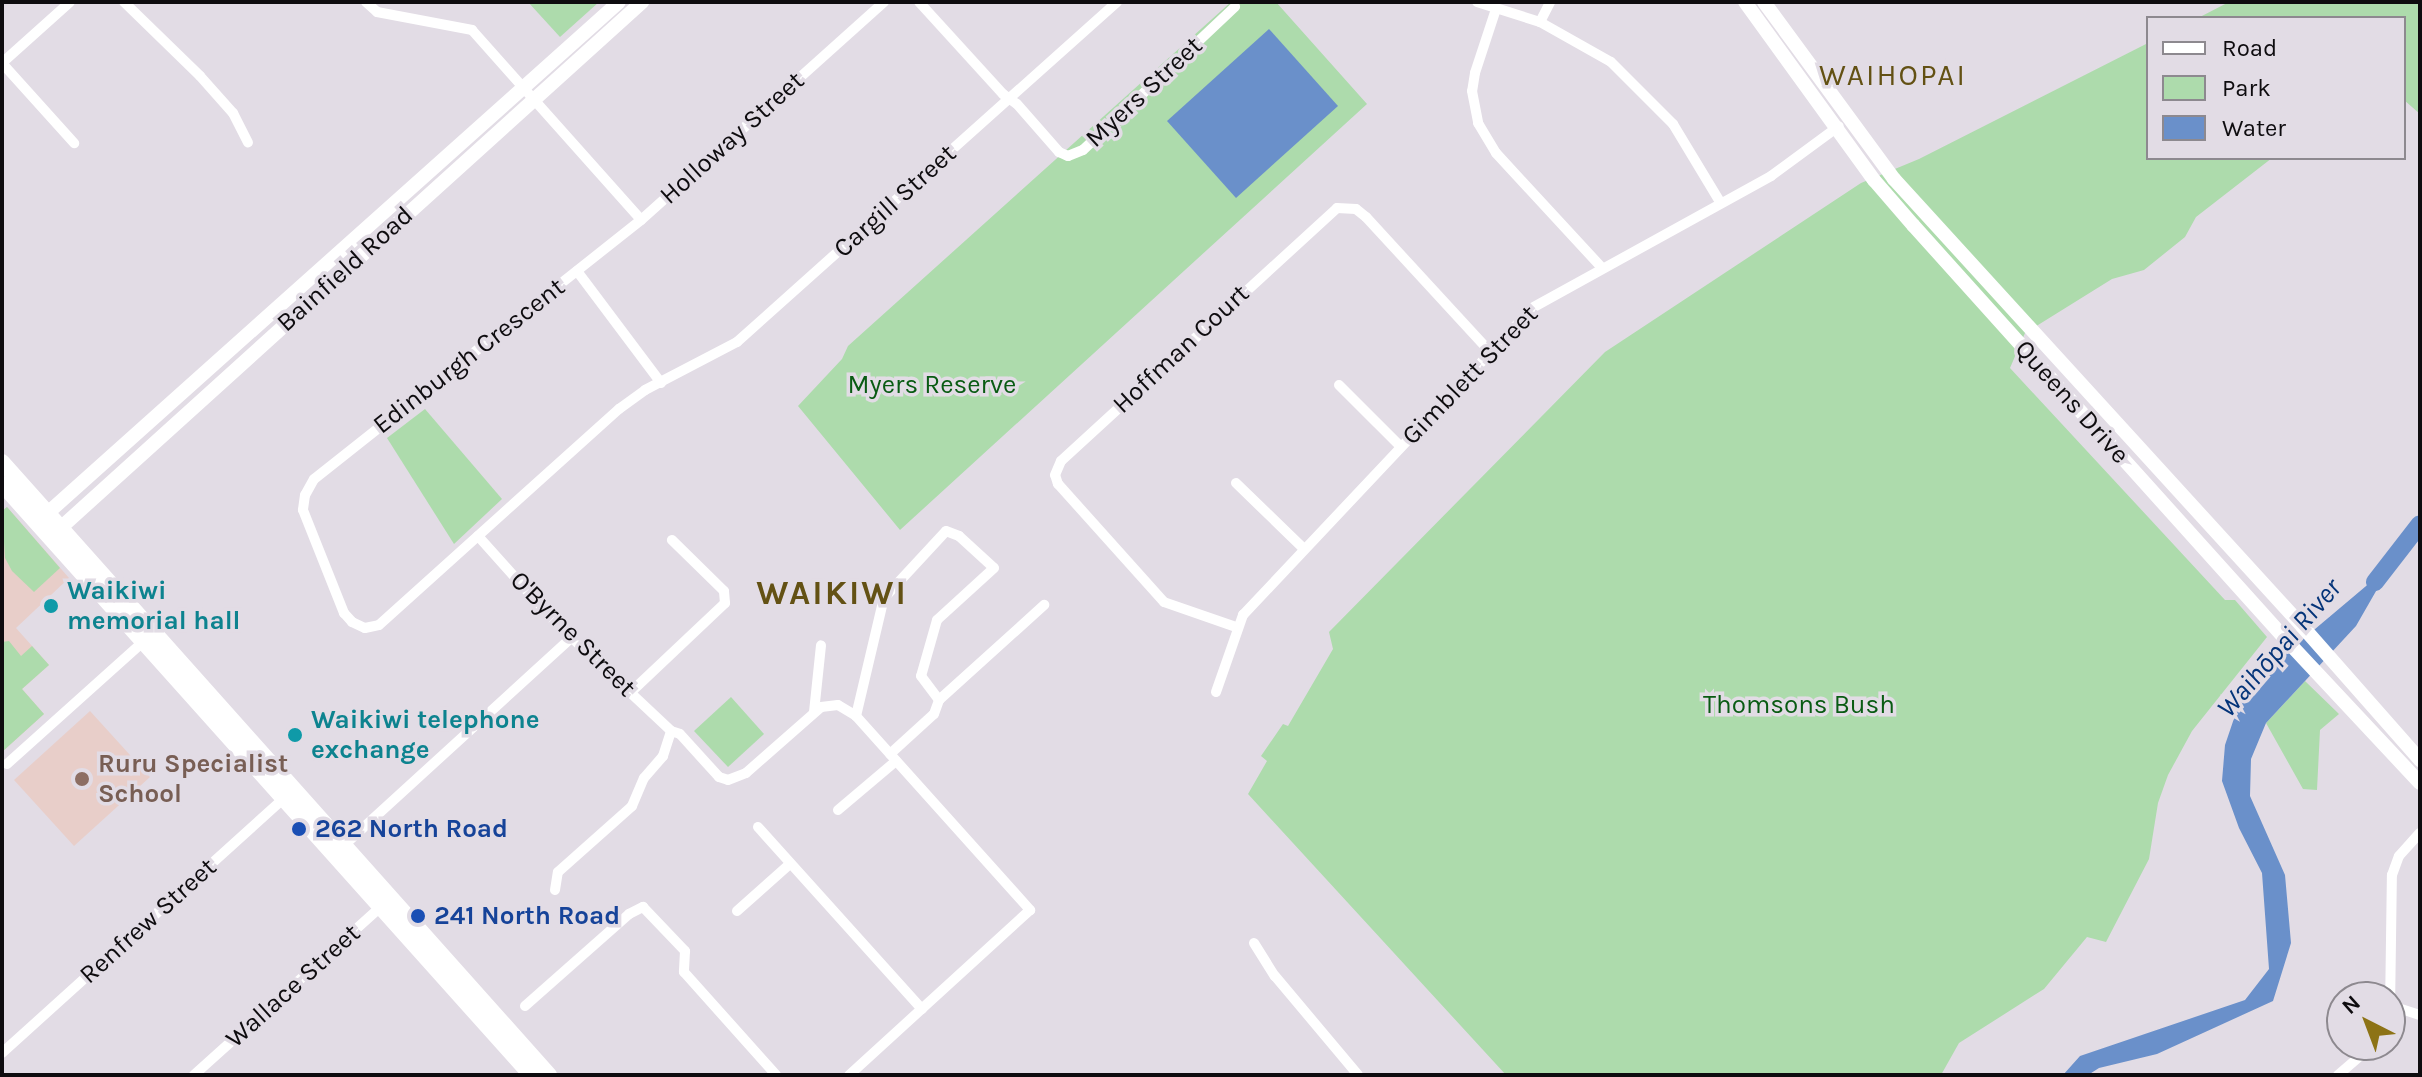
<!DOCTYPE html>
<meta charset="utf-8">
<style>
body{margin:0}
#map{position:relative;width:2422px;height:1077px;overflow:hidden;background:#e2dce5;font-family:Karla,sans-serif}
div>[style]{position:absolute}
.education>*{inset:0;background:#e8cec9}
.green>*{inset:0;background:#addbac}
.water>*{inset:0;background:#6a90ca}
.river>*{height:18px;margin:-9px;padding:0 9px;transform-origin:9px;border-radius:9px;background:#6a90ca}
.minor>*{height:10px;margin:-5px;padding:0 5px;transform-origin:5px;border-radius:5px;background:#fff}
.secondary>*{height:14px;margin:-7px;padding:0 7px;transform-origin:7px;border-radius:7px;background:#fff}
.primary>*{height:16px;margin:-8px;padding:0 8px;transform-origin:8px;border-radius:8px;background:#fff}
.dots>*{width:22px;height:22px;translate:-50% -50%;box-sizing:border-box;border:4px solid #e2dce5;border-radius:50%}
span{translate:-50% -50%;white-space:nowrap;text-align:center;line-height:1.15;-webkit-text-stroke:7px #e2dce5;paint-order:stroke}
.street-label{font-size:26px;color:#0e0c0f}
.park-label{font-size:26px;color:#095b13}
.culture-label{font-size:26px;color:#0d838f;font-weight:700}
.left{translate:0 -50%;text-align:left}
.education-label{font-size:26px;color:#785e54;font-weight:700}
.transit-label{font-size:26px;color:#164399;font-weight:700}
.water-label{font-size:28px;color:#043479;font-style:italic}
.quarter-label{font-size:30px;color:#635114;letter-spacing:2px}
.district-label{font-size:34px;color:#635114;font-weight:700;letter-spacing:2px}
.frame{position:absolute;inset:0;border:4px solid #0e0c0f;pointer-events:none}
.legend{position:absolute;left:2146px;top:16px;width:260px;height:144px;box-sizing:border-box;background:#e2dce5;border:2px solid #8d898f;margin:0;padding:10px 14px;list-style:none;font-size:24px;color:#0e0c0f}
.legend li{display:flex;align-items:center;gap:16px;height:40px}
.legend b{width:40px;border:2px solid #8d898f}
.north{position:absolute;left:2326px;top:981px;width:80px;height:80px;box-sizing:border-box;background:#e2dce5;border:2px solid #8d898f;border-radius:50%;rotate:318deg;font-size:22px;font-weight:700;line-height:32px;text-align:center;color:#0e0c0f}
.north::after{content:'';display:block;margin:auto;width:28px;height:36px;background:#8d7316;clip-path:polygon(50% 0,100% 100%,50% 72%,0 100%)}
</style>
<div id="map">
<div class="education">
<i style="clip-path:polygon(7px 507px,69px 578px,16px 628px,49px 665px,22px 689px,44px 714px,2px 752px,2px 511px)"></i>
<i style="clip-path:polygon(90px 711px,150px 777px,74px 846px,14px 780px)"></i>
</div>
<div class="green">
<i style="clip-path:polygon(528px 2px,599px 2px,560px 37px)"></i>
<i style="clip-path:polygon(1231px 2px,1276px 2px,1367px 104px,900px 530px,798px 406px,842px 359px,848px 346px)"></i>
<i style="clip-path:polygon(2229px 2px,2420px 2px,2420px 114px,2404px 100px,2404px 18px,2198px 18px)"></i>
<i style="clip-path:polygon(2148px 43px,2148px 158px,2272px 158px,2196px 217px,2185px 237px,2144px 270px,2112px 279px,2025px 333px,2010px 368px,2225px 600px,2235px 600px,2267px 637px,2192px 731px,2168px 775px,2158px 803px,2149px 859px,2106px 942px,2087px 937px,2044px 989px,1959px 1043px,1941px 1075px,1506px 1075px,1248px 794px,1267px 761px,1261px 756px,1283px 724px,1288px 726px,1333px 649px,1329px 632px,1605px 352px,1861px 183px,1919px 159px)"></i>
<i style="clip-path:polygon(425px 409px,502px 499px,454px 544px,387px 438px)"></i>
<i style="clip-path:polygon(7px 507px,60px 568px,34px 592px,12px 571px,5px 558px,2px 511px)"></i>
<i style="clip-path:polygon(9px 641px,21px 656px,32px 646px,49px 665px,22px 689px,44px 714px,2px 752px,2px 642px)"></i>
<i style="clip-path:polygon(2305px 681px,2339px 714px,2320px 730px,2317px 790px,2303px 789px,2266px 723px)"></i>
<i style="clip-path:polygon(731px 697px,764px 734px,728px 767px,694px 731px)"></i>
</div>
<div class="water">
<i style="clip-path:polygon(1269px 29px,1338px 106px,1236px 198px,1167px 121px)"></i>
<i style="clip-path:polygon(2391px 565px,2356px 626px,2266px 723px,2251px 759px,2250px 796px,2285px 875px,2291px 943px,2273px 1001px,2157px 1054px,2099px 1068px,2088px 1075px,2063px 1075px,2080px 1056px,2245px 1000px,2269px 969px,2262px 873px,2239px 828px,2222px 781px,2225px 745px,2244px 689px)"></i>
</div>
<div class="river">
<i style="left:2375px;top:582px;width:73px;rotate:-52.2deg"></i>
</div>
<div class="minor">
<i style="left:124px;top:2px;width:106px;rotate:44.2deg"></i>
<i style="left:200px;top:76px;width:50px;rotate:48.3deg"></i>
<i style="left:233px;top:113px;width:33px;rotate:63deg"></i>
<i style="left:366px;top:2px;width:15px;rotate:42deg"></i>
<i style="left:377px;top:12px;width:97px;rotate:10.7deg"></i>
<i style="left:472px;top:30px;width:254px;rotate:48.3deg"></i>
<i style="left:884px;top:2px;width:326px;rotate:138.1deg"></i>
<i style="left:641px;top:220px;width:417px;rotate:141.6deg"></i>
<i style="left:314px;top:479px;width:18px;rotate:119deg"></i>
<i style="left:305px;top:495px;width:15px;rotate:98deg"></i>
<i style="left:303px;top:510px;width:111px;rotate:68.3deg"></i>
<i style="left:344px;top:613px;width:12px;rotate:48deg"></i>
<i style="left:352px;top:622px;width:14px;rotate:25deg"></i>
<i style="left:365px;top:628px;width:14px;rotate:-12deg"></i>
<i style="left:379px;top:625px;width:323px;rotate:-42deg"></i>
<i style="left:619px;top:409px;width:32px;rotate:-36deg"></i>
<i style="left:645px;top:390px;width:104px;rotate:-27.6deg"></i>
<i style="left:737px;top:342px;width:510px;rotate:-41.82deg"></i>
<i style="left:919px;top:2px;width:125px;rotate:47.6deg"></i>
<i style="left:1003px;top:94px;width:17px;rotate:36deg"></i>
<i style="left:1017px;top:104px;width:64px;rotate:48.8deg"></i>
<i style="left:1059px;top:152px;width:10px;rotate:24deg"></i>
<i style="left:1068px;top:156px;width:16px;rotate:-22deg"></i>
<i style="left:1083px;top:150px;width:209px;rotate:-43.3deg"></i>
<i style="left:1477px;top:2px;width:66px;rotate:17.6deg"></i>
<i style="left:1540px;top:22px;width:81px;rotate:29.4deg"></i>
<i style="left:1611px;top:62px;width:88px;rotate:45deg"></i>
<i style="left:1673px;top:124px;width:91px;rotate:58.9deg"></i>
<i style="left:1496px;top:9px;width:67px;rotate:108.2deg"></i>
<i style="left:1475px;top:73px;width:18px;rotate:99deg"></i>
<i style="left:1472px;top:91px;width:33px;rotate:79deg"></i>
<i style="left:1478px;top:123px;width:35px;rotate:59deg"></i>
<i style="left:1496px;top:153px;width:156px;rotate:47.3deg"></i>
<i style="left:1540px;top:22px;width:22px;rotate:-63deg"></i>
<i style="left:2px;top:63px;width:108px;rotate:48deg"></i>
<i style="left:2px;top:63px;width:91px;rotate:-41.9deg"></i>
<i style="left:577px;top:271px;width:140px;rotate:53.1deg"></i>
<i style="left:1339px;top:385px;width:86px;rotate:45deg"></i>
<i style="left:1236px;top:483px;width:95px;rotate:44.1deg"></i>
<i style="left:478px;top:536px;width:114px;rotate:48.2deg"></i>
<i style="left:554px;top:621px;width:161px;rotate:43.2deg"></i>
<i style="left:671px;top:731px;width:9px;rotate:18deg"></i>
<i style="left:680px;top:734px;width:58px;rotate:47.8deg"></i>
<i style="left:719px;top:777px;width:9px;rotate:18deg"></i>
<i style="left:728px;top:780px;width:19px;rotate:-21deg"></i>
<i style="left:746px;top:773px;width:100px;rotate:-41.3deg"></i>
<i style="left:821px;top:707px;width:17px;rotate:-7deg"></i>
<i style="left:838px;top:705px;width:21px;rotate:31deg"></i>
<i style="left:856px;top:716px;width:261px;rotate:48.1deg"></i>
<i style="left:1030px;top:910px;width:245px;rotate:137.6deg"></i>
<i style="left:1236px;top:627px;width:76px;rotate:-160.9deg"></i>
<i style="left:1164px;top:602px;width:159px;rotate:-131.9deg"></i>
<i style="left:1058px;top:484px;width:9px;rotate:-108deg"></i>
<i style="left:1055px;top:475px;width:15px;rotate:-67deg"></i>
<i style="left:1061px;top:461px;width:374px;rotate:-42.5deg"></i>
<i style="left:1337px;top:208px;width:19px;rotate:3deg"></i>
<i style="left:1356px;top:209px;width:13px;rotate:39deg"></i>
<i style="left:1366px;top:217px;width:183px;rotate:47.4deg"></i>
<i style="left:632px;top:691px;width:128px;rotate:-43.4deg"></i>
<i style="left:725px;top:603px;width:12px;rotate:-95deg"></i>
<i style="left:724px;top:591px;width:73px;rotate:-135.6deg"></i>
<i style="left:1216px;top:692px;width:82px;rotate:-70.7deg"></i>
<i style="left:1243px;top:615px;width:422px;rotate:-46.7deg"></i>
<i style="left:1532px;top:308px;width:273px;rotate:-28.9deg"></i>
<i style="left:1771px;top:176px;width:84px;rotate:-36.3deg"></i>
<i style="left:814px;top:712px;width:67px;rotate:-84deg"></i>
<i style="left:856px;top:716px;width:121px;rotate:-76.7deg"></i>
<i style="left:884px;top:598px;width:91px;rotate:-47.2deg"></i>
<i style="left:946px;top:531px;width:14px;rotate:21deg"></i>
<i style="left:959px;top:536px;width:47px;rotate:42.4deg"></i>
<i style="left:994px;top:568px;width:77px;rotate:137.6deg"></i>
<i style="left:937px;top:620px;width:58px;rotate:105.9deg"></i>
<i style="left:921px;top:676px;width:30px;rotate:53deg"></i>
<i style="left:890px;top:754px;width:59px;rotate:-42.3deg"></i>
<i style="left:934px;top:714px;width:15px;rotate:-70deg"></i>
<i style="left:939px;top:700px;width:142px;rotate:-42.1deg"></i>
<i style="left:7px;top:764px;width:186px;rotate:-41.9deg"></i>
<i style="left:838px;top:810px;width:76px;rotate:-40.2deg"></i>
<i style="left:758px;top:827px;width:245px;rotate:48deg"></i>
<i style="left:341px;top:848px;width:313px;rotate:-42.4deg"></i>
<i style="left:555px;top:890px;width:18px;rotate:-81deg"></i>
<i style="left:558px;top:872px;width:99px;rotate:-41.7deg"></i>
<i style="left:632px;top:806px;width:30px;rotate:-67deg"></i>
<i style="left:644px;top:778px;width:29px;rotate:-49deg"></i>
<i style="left:663px;top:756px;width:26px;rotate:-72deg"></i>
<i style="left:737px;top:911px;width:71px;rotate:-41.6deg"></i>
<i style="left:1254px;top:943px;width:39px;rotate:58deg"></i>
<i style="left:1275px;top:976px;width:129px;rotate:50deg"></i>
<i style="left:525px;top:1006px;width:139px;rotate:-41.5deg"></i>
<i style="left:629px;top:914px;width:16px;rotate:-27deg"></i>
<i style="left:643px;top:907px;width:61px;rotate:46.3deg"></i>
<i style="left:685px;top:951px;width:21px;rotate:93deg"></i>
<i style="left:684px;top:972px;width:138px;rotate:48.2deg"></i>
<i style="left:2392px;top:1006px;width:29px;rotate:18deg"></i>
<i style="left:2390px;top:1011px;width:136px;rotate:-89.2deg"></i>
<i style="left:2392px;top:875px;width:20px;rotate:-70deg"></i>
<i style="left:2399px;top:856px;width:31px;rotate:-48deg"></i>
<i style="left:2px;top:1053px;width:382px;rotate:-42.1deg"></i>
<i style="left:194px;top:1075px;width:254px;rotate:-42deg"></i>
<i style="left:2338px;top:1075px;width:46px;rotate:-40.6deg"></i>
</div>
<div class="secondary">
<i style="left:1745px;top:2px;width:220px;rotate:54.1deg"></i>
<i style="left:1874px;top:180px;width:60px;rotate:49.1deg"></i>
<i style="left:1913px;top:225px;width:561px;rotate:48.04deg"></i>
<i style="left:2288px;top:642px;width:193px;rotate:46.9deg"></i>
<i style="left:1764px;top:2px;width:220px;rotate:53.7deg"></i>
<i style="left:1894px;top:179px;width:605px;rotate:47.61deg"></i>
<i style="left:2302px;top:626px;width:179px;rotate:48.6deg"></i>
<i style="left:41px;top:519px;width:775px;rotate:-41.81deg"></i>
<i style="left:55px;top:533px;width:792px;rotate:-42.13deg"></i>
</div>
<div class="primary">
<i style="left:2px;top:462px;width:822px;rotate:48.26deg"></i>
<i style="left:2px;top:484px;width:793px;rotate:48.17deg"></i>
</div>
<div class="dots">
<i style="left:51px;top:606px;background:#0f9aa8"></i>
<i style="left:295px;top:735px;background:#0f9aa8"></i>
<i style="left:82px;top:779px;background:#8d6e63"></i>
<i style="left:299px;top:829px;background:#1a4fb4"></i>
<i style="left:418px;top:916px;background:#1a4fb4"></i>
</div>
<div class="street-label">
<span style="left:1144px;top:92px;rotate:-43deg">Myers Street</span>
<span style="left:732px;top:138px;rotate:-42deg">Holloway Street</span>
<span style="left:895px;top:201px;rotate:-42deg">Cargill Street</span>
<span style="left:345px;top:269px;rotate:-42deg">Bainfield Road</span>
<span style="left:1181px;top:349px;rotate:-43deg">Hoffman Court</span>
<span style="left:469px;top:356px;rotate:-38deg">Edinburgh Crescent</span>
<span style="left:1470px;top:375px;rotate:-46deg">Gimblett Street</span>
<span style="left:2072px;top:402px;rotate:48deg">Queens Drive</span>
<span style="left:573px;top:634px;rotate:45deg">O'Byrne Street</span>
<span style="left:148px;top:921px;rotate:-42deg">Renfrew Street</span>
<span style="left:293px;top:986px;rotate:-42deg">Wallace Street</span>
</div>
<div class="park-label">
<span style="left:932px;top:385px">Myers Reserve</span>
<span style="left:1799px;top:705px">Thomsons Bush</span>
</div>
<div class="culture-label">
<span class="left" style="left:67px;top:606px">Waikiwi<br>memorial hall</span>
<span class="left" style="left:311px;top:735px">Waikiwi telephone<br>exchange</span>
</div>
<div class="education-label">
<span class="left" style="left:98px;top:779px">Ruru Specialist<br>School</span>
</div>
<div class="transit-label">
<span class="left" style="left:315px;top:829px">262 North Road</span>
<span class="left" style="left:434px;top:916px">241 North Road</span>
</div>
<div class="water-label">
<span style="left:2279px;top:648px;rotate:-49deg">Waihōpai River</span>
</div>
<div class="quarter-label">
<span style="left:1893px;top:75px">WAIHOPAI</span>
</div>
<div class="district-label">
<span style="left:832px;top:594px">WAIKIWI</span>
</div>
<div class="frame"></div>
<ul class="legend">
<li><b style="height:10px;background:#fff"></b>Road</li>
<li><b style="height:22px;background:#addbac"></b>Park</li>
<li><b style="height:22px;background:#6a90ca"></b>Water</li>
</ul>
<div class="north">N</div>
</div>
